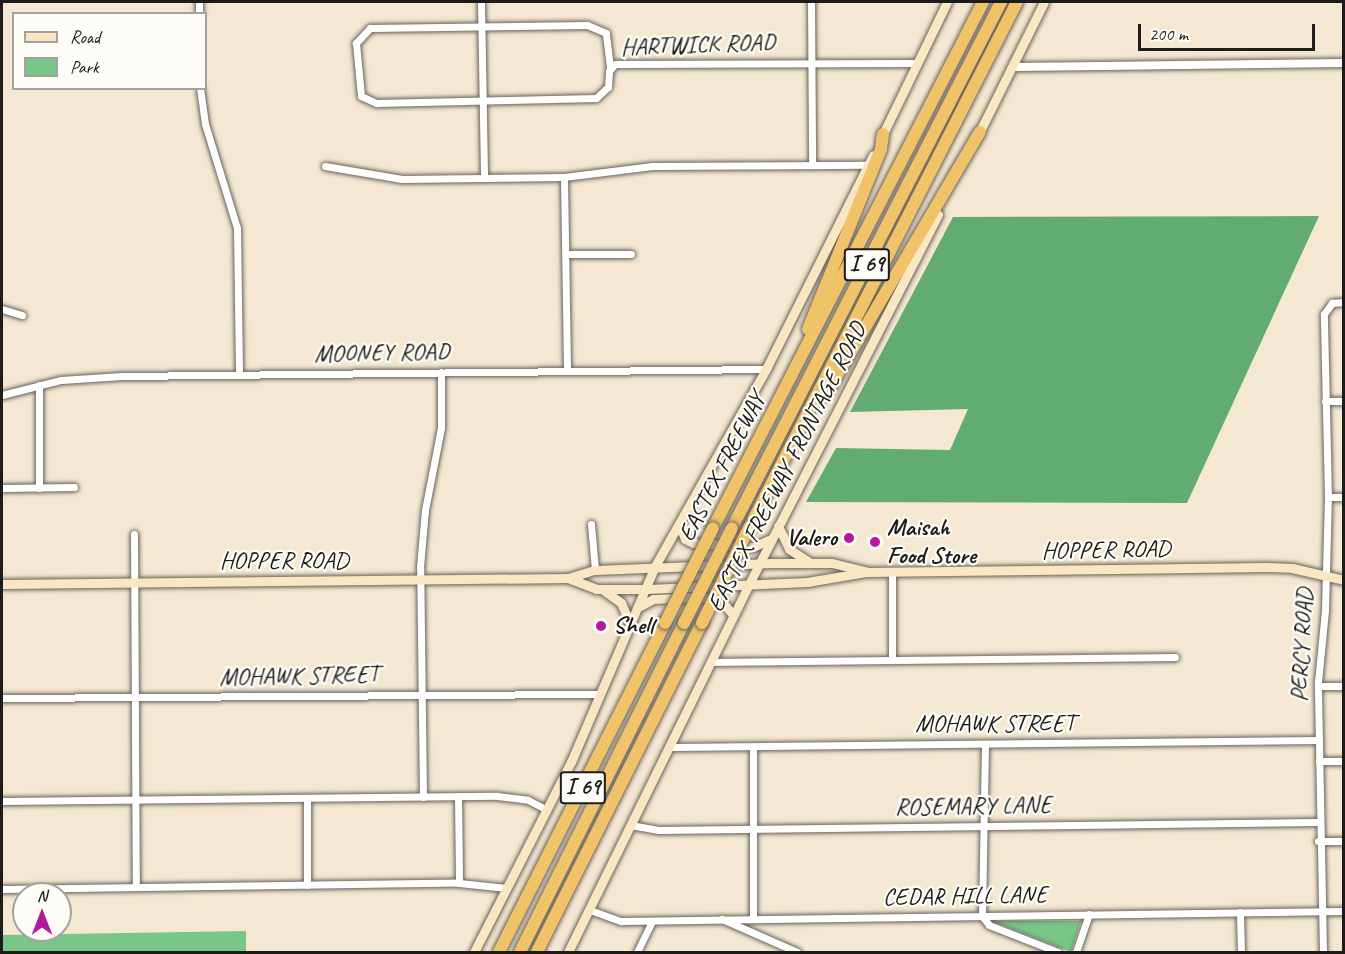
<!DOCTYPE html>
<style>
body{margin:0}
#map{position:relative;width:1345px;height:954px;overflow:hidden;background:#f5e8d2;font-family:Caveat,sans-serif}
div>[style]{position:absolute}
.green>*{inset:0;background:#78c788}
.forest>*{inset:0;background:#62ac74}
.roads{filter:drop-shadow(0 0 2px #68635c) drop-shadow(0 0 2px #68635c)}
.minor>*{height:7px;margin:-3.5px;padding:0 3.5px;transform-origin:3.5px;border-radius:3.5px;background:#fff}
.tertiary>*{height:8px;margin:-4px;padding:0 4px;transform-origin:4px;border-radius:4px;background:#fff}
.secondary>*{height:9px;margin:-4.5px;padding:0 4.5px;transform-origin:4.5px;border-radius:4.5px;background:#f9e7c3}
.motorway>*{height:12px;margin:-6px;padding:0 6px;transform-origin:6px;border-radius:6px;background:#f0c369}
.bridges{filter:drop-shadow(0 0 2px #68635c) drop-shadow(0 0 2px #68635c)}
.motorway-bridge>*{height:12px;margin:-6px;padding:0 6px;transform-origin:6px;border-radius:6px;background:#f0c369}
.dots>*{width:16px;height:16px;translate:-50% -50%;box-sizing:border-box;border:3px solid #fdfcf7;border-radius:50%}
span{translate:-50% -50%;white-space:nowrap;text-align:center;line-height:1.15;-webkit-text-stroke:4.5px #fdfcf7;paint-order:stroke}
.shield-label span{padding:2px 4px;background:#fdfcf7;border:2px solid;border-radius:4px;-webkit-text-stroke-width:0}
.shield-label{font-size:22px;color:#1c1c1c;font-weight:700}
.street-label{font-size:24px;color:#1c1c1c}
.poi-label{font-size:24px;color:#1c1c1c;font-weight:700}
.left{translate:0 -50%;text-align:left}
.right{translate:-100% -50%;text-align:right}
.frame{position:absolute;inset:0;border:3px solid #1c1c1c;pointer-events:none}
.legend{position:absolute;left:12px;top:12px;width:195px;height:78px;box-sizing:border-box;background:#fdfcf7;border:2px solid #a3a29f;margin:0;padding:8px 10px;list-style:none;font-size:18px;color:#1c1c1c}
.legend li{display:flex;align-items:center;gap:12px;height:30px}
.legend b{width:30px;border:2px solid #a3a29f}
.north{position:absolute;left:12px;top:882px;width:60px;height:60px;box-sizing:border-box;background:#fdfcf7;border:2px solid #a3a29f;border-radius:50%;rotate:0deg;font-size:16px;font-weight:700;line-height:24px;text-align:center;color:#1c1c1c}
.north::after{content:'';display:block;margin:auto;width:21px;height:27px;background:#b5179e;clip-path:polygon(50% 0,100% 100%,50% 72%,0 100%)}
.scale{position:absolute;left:1138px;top:24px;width:177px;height:27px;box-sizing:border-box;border:3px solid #1c1c1c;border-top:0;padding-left:8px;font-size:18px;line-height:21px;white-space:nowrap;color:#1c1c1c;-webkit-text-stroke:4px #fdfcf7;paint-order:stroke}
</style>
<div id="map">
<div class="green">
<i style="clip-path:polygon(992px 921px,1081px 921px,1071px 952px)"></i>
<i style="clip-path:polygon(246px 931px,246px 952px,2px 952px,2px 935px)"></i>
</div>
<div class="forest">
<i style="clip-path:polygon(1319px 216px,1187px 503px,806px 502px,836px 448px,950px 450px,968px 409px,850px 412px,953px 217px)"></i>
</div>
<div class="roads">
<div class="minor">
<i style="left:199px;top:2px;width:12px;rotate:90deg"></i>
<i style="left:481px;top:2px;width:176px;rotate:89deg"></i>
<i style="left:811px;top:2px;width:161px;rotate:89.6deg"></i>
<i style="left:610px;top:67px;width:34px;rotate:-97deg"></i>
<i style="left:606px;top:33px;width:21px;rotate:-157deg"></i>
<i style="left:587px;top:25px;width:217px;rotate:179.2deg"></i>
<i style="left:370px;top:28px;width:21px;rotate:133deg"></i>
<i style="left:356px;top:43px;width:53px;rotate:84.6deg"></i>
<i style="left:361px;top:96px;width:17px;rotate:25deg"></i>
<i style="left:376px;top:103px;width:220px;rotate:-1.3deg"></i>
<i style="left:596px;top:98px;width:16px;rotate:-43deg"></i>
<i style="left:608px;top:87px;width:16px;rotate:-86deg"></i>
<i style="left:609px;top:71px;width:9px;rotate:-49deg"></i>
<i style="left:615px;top:64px;width:302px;rotate:-0.2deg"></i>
<i style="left:200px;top:88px;width:36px;rotate:82deg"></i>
<i style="left:205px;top:124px;width:109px;rotate:72.9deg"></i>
<i style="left:237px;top:228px;width:146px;rotate:89.2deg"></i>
<i style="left:325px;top:166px;width:78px;rotate:9.6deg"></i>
<i style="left:402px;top:179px;width:162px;rotate:-0.7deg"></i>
<i style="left:564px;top:177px;width:89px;rotate:-7.1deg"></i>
<i style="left:652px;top:166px;width:216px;rotate:-0.3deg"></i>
<i style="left:564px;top:177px;width:194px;rotate:89.1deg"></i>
<i style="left:566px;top:254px;width:65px"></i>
<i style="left:2px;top:309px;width:21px;rotate:17deg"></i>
<i style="left:2px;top:395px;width:61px;rotate:-14.3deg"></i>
<i style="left:61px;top:380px;width:61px;rotate:-3.8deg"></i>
<i style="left:122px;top:376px;width:644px;rotate:-0.62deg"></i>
<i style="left:1325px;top:401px;width:19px"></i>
<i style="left:2px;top:488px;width:72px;rotate:-0.8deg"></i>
<i style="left:39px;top:488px;width:103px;rotate:-90deg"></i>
<i style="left:1328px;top:497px;width:16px"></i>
<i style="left:591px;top:524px;width:46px;rotate:85deg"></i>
<i style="left:134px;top:534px;width:353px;rotate:89.7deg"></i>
<i style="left:892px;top:660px;width:88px;rotate:-90deg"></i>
<i style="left:710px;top:662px;width:465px;rotate:-0.6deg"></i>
<i style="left:1318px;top:686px;width:26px"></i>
<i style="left:2px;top:698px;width:595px;rotate:-0.39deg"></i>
<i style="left:672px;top:747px;width:647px;rotate:-0.62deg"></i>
<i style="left:753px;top:747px;width:171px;rotate:90deg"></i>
<i style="left:1319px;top:761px;width:25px"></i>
<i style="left:458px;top:796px;width:87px;rotate:89.3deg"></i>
<i style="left:423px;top:797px;width:230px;rotate:-90.7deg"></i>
<i style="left:420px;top:567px;width:57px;rotate:-85deg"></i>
<i style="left:425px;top:510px;width:84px;rotate:-79deg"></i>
<i style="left:441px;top:428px;width:56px;rotate:-90deg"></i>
<i style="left:307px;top:799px;width:86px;rotate:90deg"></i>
<i style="left:2px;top:801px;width:495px;rotate:-0.6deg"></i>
<i style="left:497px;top:796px;width:31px;rotate:7deg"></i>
<i style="left:528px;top:800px;width:20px;rotate:27deg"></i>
<i style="left:630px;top:825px;width:29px;rotate:10deg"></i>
<i style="left:659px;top:830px;width:659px;rotate:-0.7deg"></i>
<i style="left:1318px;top:841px;width:26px"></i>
<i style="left:2px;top:889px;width:457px;rotate:-0.8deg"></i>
<i style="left:459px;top:883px;width:48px;rotate:5.9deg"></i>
<i style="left:590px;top:910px;width:33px;rotate:20deg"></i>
<i style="left:621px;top:921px;width:723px;rotate:-0.79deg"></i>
<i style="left:1240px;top:912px;width:40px;rotate:88.6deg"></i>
<i style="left:982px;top:916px;width:171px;rotate:-89deg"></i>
<i style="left:982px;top:916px;width:11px;rotate:52deg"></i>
<i style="left:989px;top:925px;width:74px;rotate:21.4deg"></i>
<i style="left:722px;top:919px;width:82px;rotate:23.7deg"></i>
<i style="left:637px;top:952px;width:34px;rotate:-64deg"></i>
<i style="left:1076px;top:952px;width:40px;rotate:-71.1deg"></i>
<i style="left:1323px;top:952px;width:270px;rotate:-91.1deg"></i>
<i style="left:1318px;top:682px;width:72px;rotate:-84.4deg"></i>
<i style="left:1325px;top:610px;width:113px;rotate:-88.5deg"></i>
<i style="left:1328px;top:497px;width:183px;rotate:-91.3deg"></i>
<i style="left:1324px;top:314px;width:14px;rotate:-54deg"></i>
<i style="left:1332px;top:303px;width:12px;rotate:-5deg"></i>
</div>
<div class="tertiary">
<i style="left:1013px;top:67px;width:331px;rotate:-0.7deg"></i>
</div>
<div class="secondary">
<i style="left:978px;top:135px;width:148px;rotate:-63.6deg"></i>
<i style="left:880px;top:140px;width:153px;rotate:-64.1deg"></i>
<i style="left:679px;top:524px;width:16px;rotate:68deg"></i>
<i style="left:685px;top:539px;width:9px;rotate:27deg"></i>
<i style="left:693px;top:543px;width:60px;rotate:3.8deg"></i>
<i style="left:753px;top:547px;width:20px;rotate:-24deg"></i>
<i style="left:778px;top:526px;width:25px;rotate:64deg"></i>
<i style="left:789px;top:549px;width:24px;rotate:33deg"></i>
<i style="left:568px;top:578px;width:30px;rotate:21deg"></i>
<i style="left:596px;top:589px;width:52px"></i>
<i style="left:648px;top:589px;width:159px;rotate:-2.5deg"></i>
<i style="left:807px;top:582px;width:61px;rotate:-9.5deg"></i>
<i style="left:867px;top:572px;width:400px;rotate:-0.7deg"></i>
<i style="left:1267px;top:567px;width:25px;rotate:2deg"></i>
<i style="left:1292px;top:568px;width:53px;rotate:13deg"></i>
<i style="left:2px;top:584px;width:566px;rotate:-0.61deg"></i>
<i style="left:568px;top:578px;width:28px;rotate:-17deg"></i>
<i style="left:595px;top:570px;width:176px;rotate:-2.3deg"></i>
<i style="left:771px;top:563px;width:61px"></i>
<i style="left:832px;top:563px;width:36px;rotate:14deg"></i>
<i style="left:602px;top:589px;width:24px;rotate:36deg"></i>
<i style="left:621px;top:603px;width:22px;rotate:66deg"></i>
<i style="left:640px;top:606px;width:15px;rotate:-28deg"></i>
<i style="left:653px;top:599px;width:45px;rotate:-2.5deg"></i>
<i style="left:698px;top:597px;width:23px;rotate:7deg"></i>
<i style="left:721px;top:600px;width:19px;rotate:51deg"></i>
<i style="left:474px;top:952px;width:213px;rotate:-63deg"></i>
<i style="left:571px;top:762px;width:213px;rotate:-66.8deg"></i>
<i style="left:655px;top:566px;width:226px;rotate:-60.6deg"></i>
<i style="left:766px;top:369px;width:239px;rotate:-63.4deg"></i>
<i style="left:568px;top:952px;width:410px;rotate:-63.8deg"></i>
<i style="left:749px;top:584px;width:415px;rotate:-62.9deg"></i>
</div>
<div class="motorway">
<i style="left:808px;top:329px;width:194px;rotate:-67.9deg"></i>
<i style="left:881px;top:149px;width:15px;rotate:-82deg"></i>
<i style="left:816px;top:401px;width:18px;rotate:-43deg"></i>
<i style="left:829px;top:389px;width:298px;rotate:-59.6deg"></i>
<i style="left:750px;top:526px;width:588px;rotate:-63deg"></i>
<i style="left:713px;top:528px;width:591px;rotate:-62.83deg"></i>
<i style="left:732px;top:528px;width:591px;rotate:-62.91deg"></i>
<i style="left:499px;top:952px;width:369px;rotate:-63.2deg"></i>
<i style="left:520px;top:952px;width:368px;rotate:-63.5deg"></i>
<i style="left:537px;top:952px;width:368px;rotate:-63.4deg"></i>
</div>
</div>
<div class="bridges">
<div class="motorway-bridge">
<i style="left:665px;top:623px;width:106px;rotate:-63.2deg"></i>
<i style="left:684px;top:623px;width:106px;rotate:-63.2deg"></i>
<i style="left:702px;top:623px;width:108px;rotate:-63.7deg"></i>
</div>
</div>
<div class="dots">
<i style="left:849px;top:538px;background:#b5179e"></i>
<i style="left:875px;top:542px;background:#b5179e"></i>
<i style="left:601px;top:626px;background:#b5179e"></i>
</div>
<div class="shield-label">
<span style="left:867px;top:265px">I 69</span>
<span style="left:583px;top:788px">I 69</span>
</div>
<div class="street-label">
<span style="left:698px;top:45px;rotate:-2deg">HARTWICK ROAD</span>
<span style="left:382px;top:353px;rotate:-1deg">MOONEY ROAD</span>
<span style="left:722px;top:467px;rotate:-63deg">EASTEX FREEWAY</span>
<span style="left:787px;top:467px;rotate:-63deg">EASTEX FREEWAY FRONTAGE ROAD</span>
<span style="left:1106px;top:550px;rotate:-1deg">HOPPER ROAD</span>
<span style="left:284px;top:561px">HOPPER ROAD</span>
<span style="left:1302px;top:645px;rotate:-87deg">PERCY ROAD</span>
<span style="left:299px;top:676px;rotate:-1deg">MOHAWK STREET</span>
<span style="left:995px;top:724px">MOHAWK STREET</span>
<span style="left:973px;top:806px;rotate:-1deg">ROSEMARY LANE</span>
<span style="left:965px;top:896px;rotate:-1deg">CEDAR HILL LANE</span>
</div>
<div class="poi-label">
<span class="left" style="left:887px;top:542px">Maisah<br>Food Store</span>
<span class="right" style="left:837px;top:538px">Valero</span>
<span class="left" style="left:613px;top:626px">Shell</span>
</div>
<div class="frame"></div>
<ul class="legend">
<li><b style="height:8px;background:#f9e7c3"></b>Road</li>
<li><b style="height:16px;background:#78c788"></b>Park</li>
</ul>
<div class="north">N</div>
<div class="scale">200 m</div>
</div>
